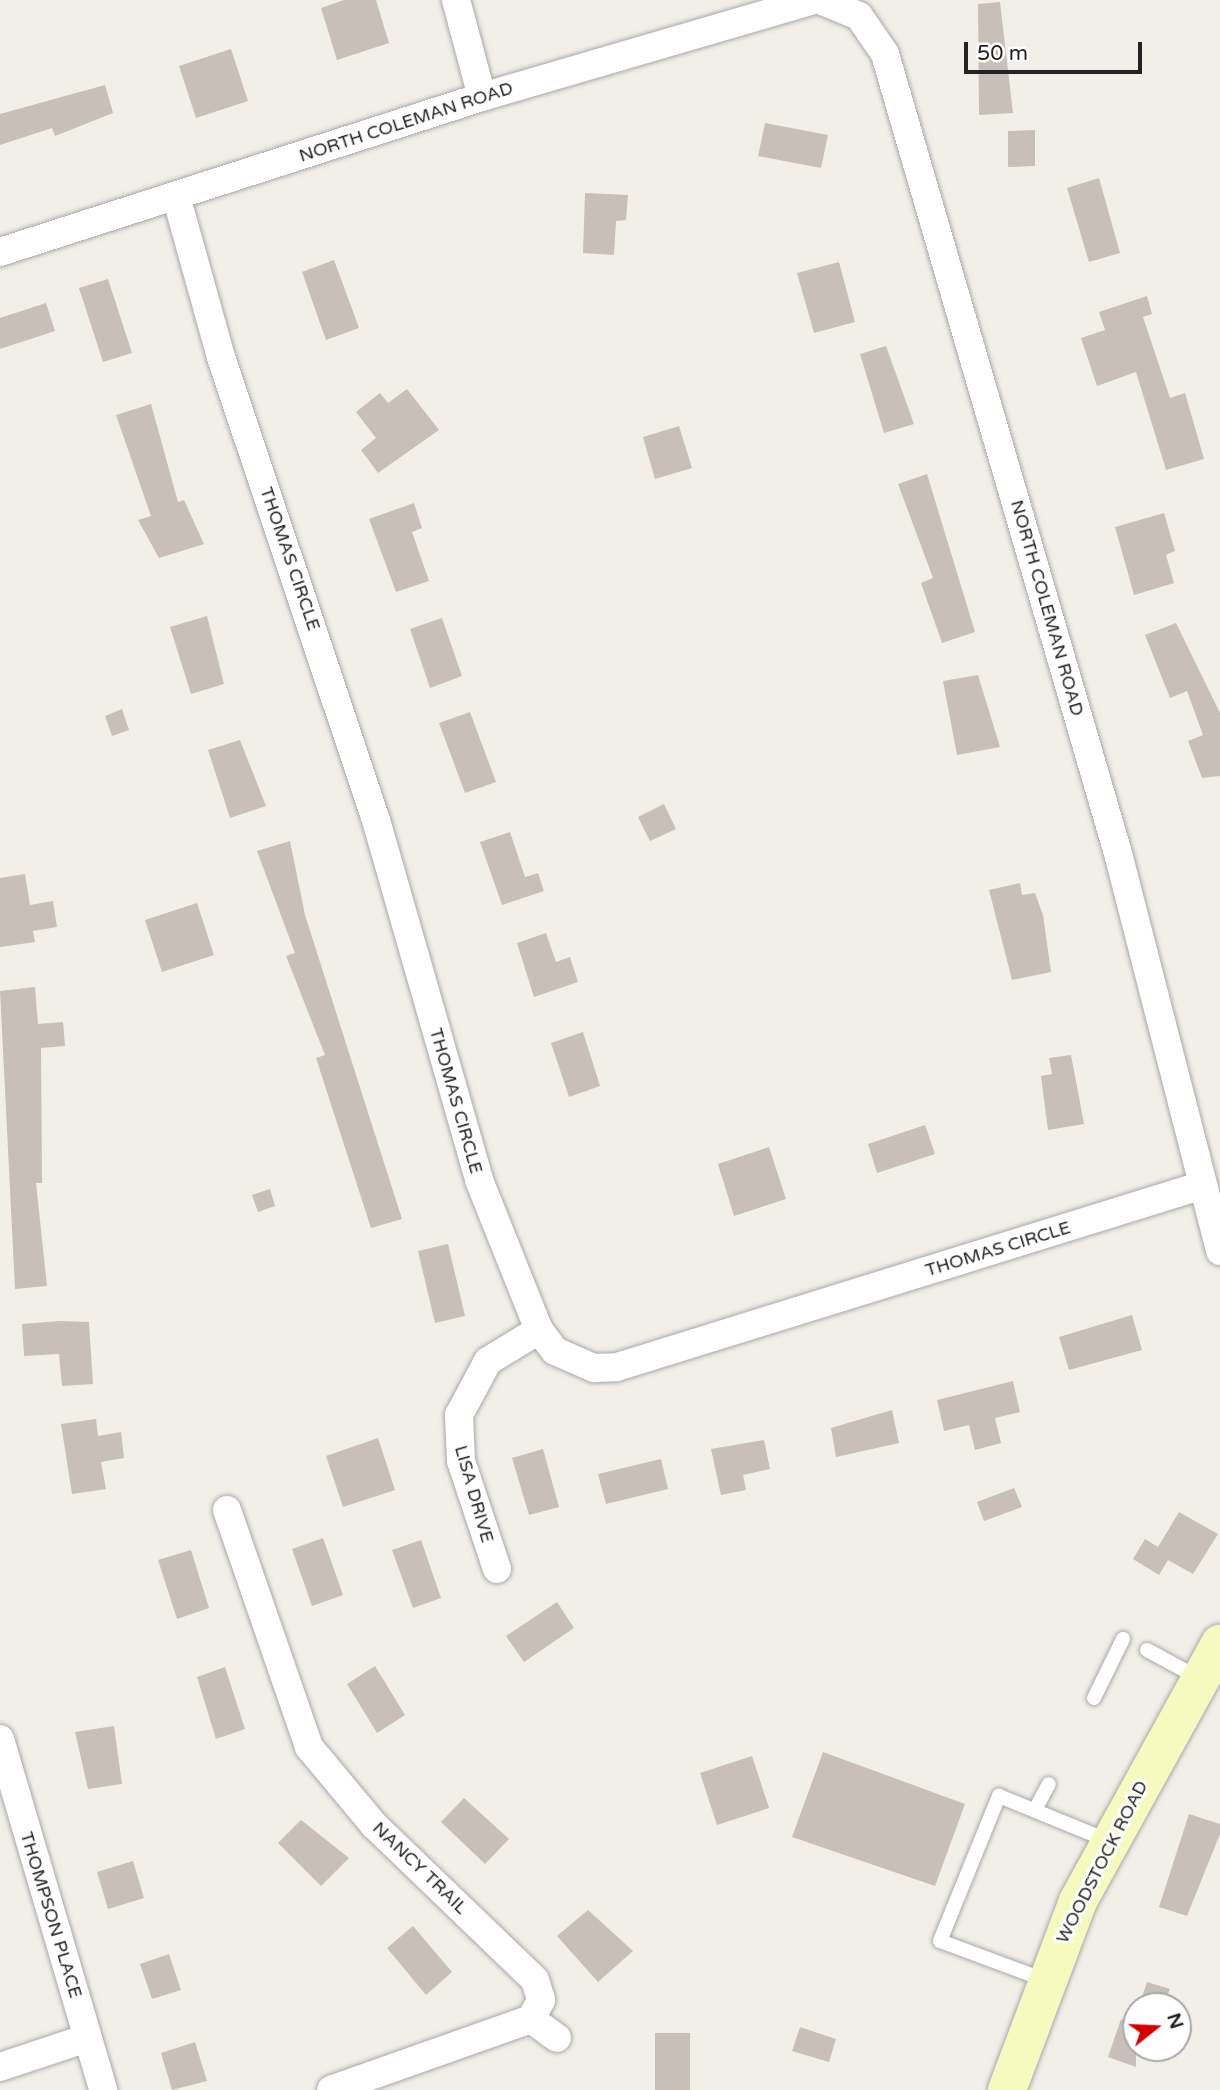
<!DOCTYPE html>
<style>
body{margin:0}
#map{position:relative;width:1220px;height:2090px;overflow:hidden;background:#f2efe9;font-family:"Varela Round",sans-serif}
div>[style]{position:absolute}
.building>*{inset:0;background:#c7bfb8}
.roads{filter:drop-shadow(0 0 2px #a9a9a9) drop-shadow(0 0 2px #a9a9a9)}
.lane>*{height:14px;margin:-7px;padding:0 7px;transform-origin:7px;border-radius:7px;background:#fff}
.street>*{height:28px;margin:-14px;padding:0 14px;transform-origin:14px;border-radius:14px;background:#fff}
.secondary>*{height:38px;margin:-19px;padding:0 19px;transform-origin:19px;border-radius:19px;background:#f7fabf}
span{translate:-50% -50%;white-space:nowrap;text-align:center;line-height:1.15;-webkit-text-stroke:6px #fff;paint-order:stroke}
.street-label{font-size:18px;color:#222}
.north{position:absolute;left:1122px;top:1992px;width:70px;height:70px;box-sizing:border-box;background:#fff;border:2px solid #a7a7a7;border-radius:50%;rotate:72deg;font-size:19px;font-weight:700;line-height:28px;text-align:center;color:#222}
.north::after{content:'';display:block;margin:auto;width:24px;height:32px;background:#d40000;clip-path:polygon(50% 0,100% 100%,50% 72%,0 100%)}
.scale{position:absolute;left:964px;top:42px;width:178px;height:32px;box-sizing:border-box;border:4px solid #222;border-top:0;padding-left:9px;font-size:21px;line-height:24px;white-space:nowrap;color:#222;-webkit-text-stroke:5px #fff;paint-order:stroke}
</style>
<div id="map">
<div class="building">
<i style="clip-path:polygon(344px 0,376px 0,389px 43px,337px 60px,321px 8px)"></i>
<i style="clip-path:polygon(1000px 2px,1013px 113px,979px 115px,978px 4px)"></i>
<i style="clip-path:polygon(231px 49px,248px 101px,196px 118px,179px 66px)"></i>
<i style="clip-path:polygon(105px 85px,113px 113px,55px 136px,52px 128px,0 145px,0 114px)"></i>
<i style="clip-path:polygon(765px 123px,828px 135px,821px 168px,758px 156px)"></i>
<i style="clip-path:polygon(1035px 130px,1035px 166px,1008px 167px,1008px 131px)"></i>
<i style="clip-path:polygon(1099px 178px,1120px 253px,1089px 262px,1067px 188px)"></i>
<i style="clip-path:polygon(585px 193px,628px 195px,626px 220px,616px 221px,614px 255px,583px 253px)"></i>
<i style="clip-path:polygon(334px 260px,359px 328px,326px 340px,302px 272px)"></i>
<i style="clip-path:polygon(839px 262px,855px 322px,814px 333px,797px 273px)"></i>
<i style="clip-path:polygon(108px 279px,132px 353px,103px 362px,79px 288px)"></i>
<i style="clip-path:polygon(1147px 296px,1152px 314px,1143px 317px,1170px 398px,1185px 393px,1204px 459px,1166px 470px,1136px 372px,1097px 386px,1081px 338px,1105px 330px,1099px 312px)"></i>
<i style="clip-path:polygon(46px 303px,55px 331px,0 349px,0 318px)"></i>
<i style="clip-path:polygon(886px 346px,914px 424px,884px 433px,860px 354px)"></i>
<i style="clip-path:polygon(407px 389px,439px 430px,378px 473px,361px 450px,376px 438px,356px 412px,380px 393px,388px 403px)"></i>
<i style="clip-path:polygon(151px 404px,178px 502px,184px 500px,204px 544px,159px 558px,138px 520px,151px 516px,116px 415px)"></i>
<i style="clip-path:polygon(679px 426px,692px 468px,655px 479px,643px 437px)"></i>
<i style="clip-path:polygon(927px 474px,975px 632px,942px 643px,921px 583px,933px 578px,898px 484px)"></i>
<i style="clip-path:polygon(414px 503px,422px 528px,412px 532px,429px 581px,396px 592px,369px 519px)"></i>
<i style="clip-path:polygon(1164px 513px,1175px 551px,1166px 555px,1174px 583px,1134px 595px,1115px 527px)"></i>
<i style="clip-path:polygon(207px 616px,224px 684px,191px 694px,170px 627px)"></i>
<i style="clip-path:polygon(442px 618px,462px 676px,430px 688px,410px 629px)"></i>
<i style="clip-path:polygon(1176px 623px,1220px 713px,1220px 776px,1202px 778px,1188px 741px,1203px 735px,1187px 691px,1170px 698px,1145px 635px)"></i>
<i style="clip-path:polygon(978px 675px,1000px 747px,957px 755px,943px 681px)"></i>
<i style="clip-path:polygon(122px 709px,129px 730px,112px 736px,105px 716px)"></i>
<i style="clip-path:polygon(470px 712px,496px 782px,465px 793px,439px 723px)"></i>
<i style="clip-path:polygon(240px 740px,266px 806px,230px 818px,208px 750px)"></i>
<i style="clip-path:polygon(664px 804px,676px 829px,650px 841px,638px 817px)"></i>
<i style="clip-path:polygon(510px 832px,525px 877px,538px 873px,544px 891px,502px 905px,480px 842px)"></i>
<i style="clip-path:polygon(290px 841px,305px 915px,402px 1219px,371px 1228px,316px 1058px,325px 1055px,286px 956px,295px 953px,257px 851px)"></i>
<i style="clip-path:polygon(25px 874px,30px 905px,53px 901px,57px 927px,33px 931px,35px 942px,0 947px,0 878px)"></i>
<i style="clip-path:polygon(1020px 883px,1022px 895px,1035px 893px,1043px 915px,1051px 972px,1012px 980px,989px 890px)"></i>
<i style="clip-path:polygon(197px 903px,214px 955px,162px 972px,145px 920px)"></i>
<i style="clip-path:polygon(546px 933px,556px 962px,570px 957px,578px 982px,534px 997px,517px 943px)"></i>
<i style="clip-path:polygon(35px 987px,38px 1024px,63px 1022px,65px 1046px,41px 1048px,42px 1183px,36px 1183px,47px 1286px,15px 1289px,0 991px)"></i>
<i style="clip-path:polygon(583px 1032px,600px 1086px,569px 1097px,551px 1043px)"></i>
<i style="clip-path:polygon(1071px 1055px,1084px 1124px,1048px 1130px,1041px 1076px,1052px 1074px,1049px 1058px)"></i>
<i style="clip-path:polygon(925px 1125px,935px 1154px,877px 1173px,868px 1144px)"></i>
<i style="clip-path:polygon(769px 1147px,786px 1199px,734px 1216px,718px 1164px)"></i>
<i style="clip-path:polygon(270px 1189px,275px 1206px,258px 1212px,252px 1195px)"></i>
<i style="clip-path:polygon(448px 1244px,465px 1316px,435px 1323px,418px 1251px)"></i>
<i style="clip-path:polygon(1132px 1315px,1142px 1350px,1069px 1370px,1059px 1337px)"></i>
<i style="clip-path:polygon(60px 1321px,89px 1322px,93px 1384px,62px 1386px,59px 1354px,24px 1356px,22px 1324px)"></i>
<i style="clip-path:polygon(1013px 1381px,1020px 1412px,995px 1418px,1001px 1443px,975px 1450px,969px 1425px,944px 1431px,937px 1400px)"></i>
<i style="clip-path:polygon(892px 1410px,899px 1443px,836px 1457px,831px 1428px)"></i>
<i style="clip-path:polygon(96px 1419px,98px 1436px,121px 1432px,124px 1458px,101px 1462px,106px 1489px,72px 1494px,61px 1424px)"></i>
<i style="clip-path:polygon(378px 1438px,395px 1490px,343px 1507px,326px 1456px)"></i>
<i style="clip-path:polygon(764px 1440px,770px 1469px,743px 1475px,746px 1490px,721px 1495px,711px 1449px)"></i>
<i style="clip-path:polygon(543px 1449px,559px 1507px,529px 1515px,512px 1458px)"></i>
<i style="clip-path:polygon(661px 1459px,668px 1489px,606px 1504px,598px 1474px)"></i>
<i style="clip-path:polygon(1014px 1488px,1022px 1507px,984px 1521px,977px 1502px)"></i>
<i style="clip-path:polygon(1179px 1512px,1218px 1534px,1193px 1574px,1168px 1560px,1159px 1575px,1133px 1559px,1145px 1539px,1158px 1547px)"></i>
<i style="clip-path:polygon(323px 1538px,343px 1595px,312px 1606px,292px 1549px)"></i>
<i style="clip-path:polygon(421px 1540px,441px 1598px,413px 1608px,392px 1550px)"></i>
<i style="clip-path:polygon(191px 1550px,209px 1608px,177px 1619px,158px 1560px)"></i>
<i style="clip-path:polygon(557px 1602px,574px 1628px,524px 1662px,506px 1636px)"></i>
<i style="clip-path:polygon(375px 1666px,405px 1715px,377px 1733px,347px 1684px)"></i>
<i style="clip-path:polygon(225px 1667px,245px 1729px,216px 1739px,197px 1677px)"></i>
<i style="clip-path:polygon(114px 1726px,122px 1784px,88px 1789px,75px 1732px)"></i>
<i style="clip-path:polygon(823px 1752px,965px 1804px,935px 1886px,792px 1837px)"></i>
<i style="clip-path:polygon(752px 1756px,769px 1808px,717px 1825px,700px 1773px)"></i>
<i style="clip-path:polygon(464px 1798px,509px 1839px,485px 1864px,441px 1822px)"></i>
<i style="clip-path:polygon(1189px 1814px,1220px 1824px,1220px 1834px,1187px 1916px,1159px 1907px)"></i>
<i style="clip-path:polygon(301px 1820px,349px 1858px,321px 1886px,278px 1843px)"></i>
<i style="clip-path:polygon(133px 1861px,144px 1898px,108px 1909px,97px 1872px)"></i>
<i style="clip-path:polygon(588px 1910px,633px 1951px,598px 1982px,557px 1936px)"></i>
<i style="clip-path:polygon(413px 1926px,452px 1972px,426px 1995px,387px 1948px)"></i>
<i style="clip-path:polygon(169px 1954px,181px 1990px,152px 1999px,140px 1964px)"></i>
<i style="clip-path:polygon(1147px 1982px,1170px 1989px,1164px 2006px,1139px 2006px)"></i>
<i style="clip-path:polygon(1121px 2019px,1136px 2024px,1136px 2067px,1108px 2057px)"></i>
<i style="clip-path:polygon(800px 2027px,836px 2039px,829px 2062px,792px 2051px)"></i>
<i style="clip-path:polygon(655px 2033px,690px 2033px,690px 2090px,655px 2090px)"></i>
<i style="clip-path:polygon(195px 2042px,207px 2081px,172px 2090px,161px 2053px)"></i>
</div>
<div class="roads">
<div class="lane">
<i style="left:1147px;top:1650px;width:59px;rotate:28.3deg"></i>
<i style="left:1094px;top:1698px;width:66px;rotate:-63.8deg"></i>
<i style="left:1036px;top:1808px;width:27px;rotate:-62deg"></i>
<i style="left:1045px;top:1980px;width:112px;rotate:-159.6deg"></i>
<i style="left:940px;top:1941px;width:157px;rotate:-67.9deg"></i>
<i style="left:999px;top:1796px;width:119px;rotate:22.2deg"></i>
</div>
<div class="street">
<i style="left:456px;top:0;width:100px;rotate:75deg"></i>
<i style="left:820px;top:0;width:42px;rotate:22.3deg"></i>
<i style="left:859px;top:16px;width:46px;rotate:55.6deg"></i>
<i style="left:885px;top:54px;width:836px;rotate:73.75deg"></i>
<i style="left:1119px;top:857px;width:407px;rotate:75.6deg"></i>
<i style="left:176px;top:196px;width:167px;rotate:74.4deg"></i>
<i style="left:221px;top:357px;width:488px;rotate:71.5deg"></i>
<i style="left:376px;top:820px;width:374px;rotate:74deg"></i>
<i style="left:479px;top:1180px;width:162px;rotate:68.2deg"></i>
<i style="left:539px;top:1330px;width:26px;rotate:53deg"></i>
<i style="left:555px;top:1351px;width:43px;rotate:23.6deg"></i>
<i style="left:594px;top:1368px;width:23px;rotate:-2deg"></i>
<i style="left:617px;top:1367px;width:610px;rotate:-17.25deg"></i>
<i style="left:0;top:252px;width:506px;rotate:-17.83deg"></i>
<i style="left:482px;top:97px;width:346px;rotate:-16.3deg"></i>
<i style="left:227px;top:1510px;width:251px;rotate:70.9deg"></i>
<i style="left:309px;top:1747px;width:102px;rotate:50.2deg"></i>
<i style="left:374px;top:1825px;width:223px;rotate:43.9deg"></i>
<i style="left:535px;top:1980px;width:21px;rotate:73deg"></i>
<i style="left:541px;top:2000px;width:21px;rotate:118deg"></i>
<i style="left:531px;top:2019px;width:212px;rotate:160.5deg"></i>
<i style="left:497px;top:1569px;width:114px;rotate:-108.4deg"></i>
<i style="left:461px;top:1461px;width:46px;rotate:-92.5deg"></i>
<i style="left:459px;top:1415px;width:61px;rotate:-61.8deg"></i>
<i style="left:488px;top:1361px;width:60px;rotate:-31.3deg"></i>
<i style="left:0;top:1739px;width:366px;rotate:73.6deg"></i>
<i style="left:531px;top:2019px;width:32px;rotate:36deg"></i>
<i style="left:0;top:2067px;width:92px;rotate:-18.4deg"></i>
</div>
<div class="secondary">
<i style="left:1007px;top:2090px;width:202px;rotate:-69.4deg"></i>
<i style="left:1078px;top:1901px;width:294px;rotate:-61.1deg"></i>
</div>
</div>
<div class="street-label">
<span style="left:406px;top:122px;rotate:-18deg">NORTH COLEMAN ROAD</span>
<span style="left:290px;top:559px;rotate:71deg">THOMAS CIRCLE</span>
<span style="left:1047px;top:608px;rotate:74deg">NORTH COLEMAN ROAD</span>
<span style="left:456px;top:1101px;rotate:74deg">THOMAS CIRCLE</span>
<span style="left:998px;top:1249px;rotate:-17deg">THOMAS CIRCLE</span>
<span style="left:474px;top:1494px;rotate:74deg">LISA DRIVE</span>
<span style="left:1102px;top:1862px;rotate:-63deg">WOODSTOCK ROAD</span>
<span style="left:420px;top:1868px;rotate:44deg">NANCY TRAIL</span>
<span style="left:51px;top:1915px;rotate:73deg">THOMPSON PLACE</span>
</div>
<div class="north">N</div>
<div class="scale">50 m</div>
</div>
